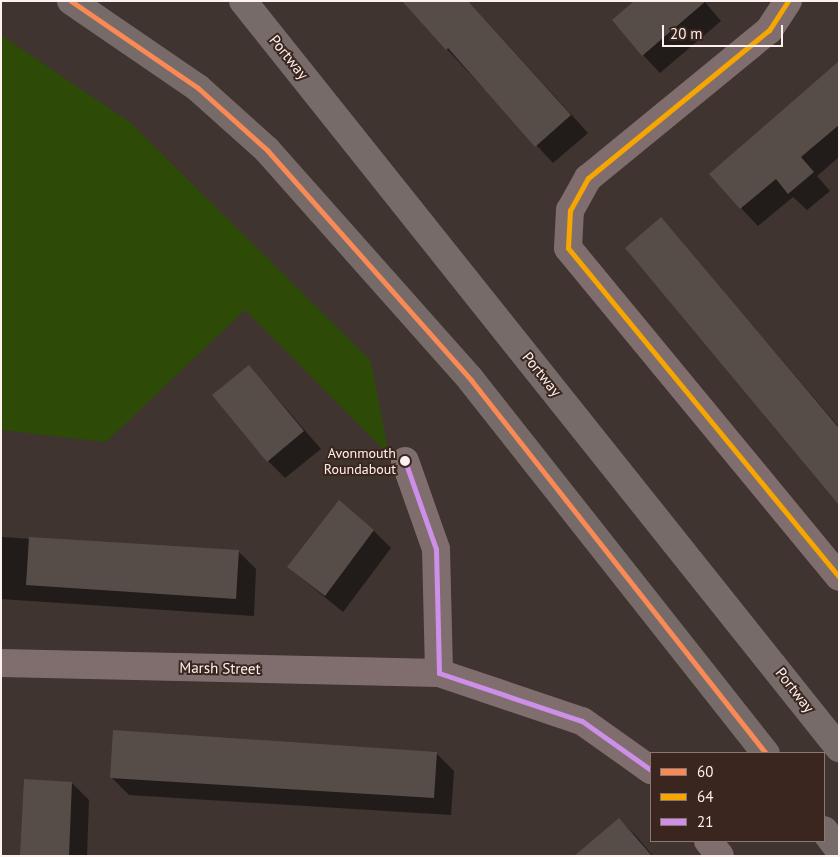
<!DOCTYPE html>
<style>
body{margin:0}
#map{position:relative;width:840px;height:857px;overflow:hidden;background:#3f342f;font-family:"PT Sans",sans-serif}
div>[style]{position:absolute}
.green>*{inset:0;background:#2d4a07}
.shadow>*{inset:0;background:#0007}
.building>*{inset:0;background:#564d49}
.street>*{height:28px;margin:-14px;padding:0 14px;transform-origin:14px;border-radius:14px;background:#806e6f}
.highway>*{height:28px;margin:-14px;padding:0 14px;transform-origin:14px;border-radius:14px;background:#766b69}
.bus-1>*{height:5px;margin:-2.5px;padding:0 2.5px;transform-origin:2.5px;border-radius:2.5px;background:#f98a56}
.bus-2>*{height:5px;margin:-2.5px;padding:0 2.5px;transform-origin:2.5px;border-radius:2.5px;background:#f7a600}
.bus-3>*{height:5px;margin:-2.5px;padding:0 2.5px;transform-origin:2.5px;border-radius:2.5px;background:#ce8fe9}
.dots>*{width:14px;height:14px;translate:-50% -50%;box-sizing:border-box;border:2px solid #3b261f;border-radius:50%}
span{translate:-50% -50%;white-space:nowrap;text-align:center;line-height:1.15;-webkit-text-stroke:4px #3b261f;paint-order:stroke}
.bus-label{font-size:14px;color:#fdf2ee}
.right{translate:-100% -50%;text-align:right}
.street-label{font-size:15px;color:#fdf2ee}
.frame{position:absolute;inset:0;border:2px solid #fdf2ee;pointer-events:none}
.legend{position:absolute;left:650px;top:752px;width:175px;height:90px;box-sizing:border-box;background:#3b261f;border:1px solid #897872;margin:0;padding:6px 9px;list-style:none;font-size:15px;color:#fdf2ee}
.legend li{display:flex;align-items:center;gap:10px;height:25px}
.legend b{width:25px;border:1px solid #897872}
.scale{position:absolute;left:662px;top:25px;width:121px;height:22px;box-sizing:border-box;border:2px solid #fdf2ee;border-top:0;padding-left:6px;font-size:15px;line-height:18px;white-space:nowrap;color:#fdf2ee;-webkit-text-stroke:4px #3b261f;paint-order:stroke}
</style>
<div id="map">
<div class="green">
<i style="clip-path:polygon(1px 35px,131px 123px,371px 361px,389px 455px,245px 310px,106px 442px,1px 430px)"></i>
</div>
<div class="shadow">
<i style="clip-path:polygon(468px 1px,588px 133px,553px 163px,447px 49px)"></i>
<i style="clip-path:polygon(704px 1px,721px 21px,660px 73px,643px 55px)"></i>
<i style="clip-path:polygon(839px 63px,839px 157px,817px 176px,830px 191px,807px 210px,793px 197px,758px 226px,741px 208px)"></i>
<i style="clip-path:polygon(661px 219px,839px 427px,839px 501px)"></i>
<i style="clip-path:polygon(249px 366px,321px 449px,285px 478px,268px 461px)"></i>
<i style="clip-path:polygon(373px 530px,391px 548px,343px 612px,288px 567px)"></i>
<i style="clip-path:polygon(1px 537px,239px 552px,256px 569px,254px 616px,1px 599px)"></i>
<i style="clip-path:polygon(436px 753px,454px 771px,451px 815px,129px 795px,111px 777px)"></i>
<i style="clip-path:polygon(72px 783px,89px 800px,87px 856px,22px 856px)"></i>
<i style="clip-path:polygon(619px 819px,637px 837px,653px 856px,588px 856px)"></i>
</div>
<div class="building">
<i style="clip-path:polygon(402px 1px,468px 1px,571px 115px,535px 147px,448px 48px,446px 50px)"></i>
<i style="clip-path:polygon(634px 1px,706px 1px,642px 56px,612px 20px)"></i>
<i style="clip-path:polygon(839px 61px,839px 125px,801px 157px,814px 172px,788px 194px,776px 179px,740px 209px,709px 174px)"></i>
<i style="clip-path:polygon(661px 217px,839px 428px,839px 505px,625px 248px)"></i>
<i style="clip-path:polygon(249px 365px,304px 431px,267px 462px,212px 395px)"></i>
<i style="clip-path:polygon(339px 500px,374px 530px,325px 596px,287px 567px)"></i>
<i style="clip-path:polygon(29px 537px,239px 550px,236px 599px,26px 585px)"></i>
<i style="clip-path:polygon(113px 730px,437px 752px,434px 798px,110px 778px)"></i>
<i style="clip-path:polygon(24px 779px,72px 782px,69px 856px,20px 856px)"></i>
<i style="clip-path:polygon(619px 818px,652px 856px,574px 856px)"></i>
</div>
<div class="street">
<i style="left:788px;top:1px;width:35px;rotate:123deg"></i>
<i style="left:769px;top:30px;width:234px;rotate:140.7deg"></i>
<i style="left:588px;top:178px;width:37px;rotate:119deg"></i>
<i style="left:570px;top:210px;width:38px;rotate:93deg"></i>
<i style="left:568px;top:248px;width:426px;rotate:50.5deg"></i>
<i style="left:405px;top:461px;width:93px;rotate:70.6deg"></i>
<i style="left:436px;top:549px;width:124px;rotate:88.6deg"></i>
<i style="left:439px;top:673px;width:151px;rotate:18.6deg"></i>
<i style="left:582px;top:721px;width:85px;rotate:35.4deg"></i>
<i style="left:1px;top:663px;width:438px;rotate:1.3deg"></i>
<i style="left:708px;top:841px;width:19px;rotate:51deg"></i>
</div>
<div class="highway">
<i style="left:71px;top:1px;width:154px;rotate:34.4deg"></i>
<i style="left:198px;top:88px;width:93px;rotate:41.9deg"></i>
<i style="left:267px;top:150px;width:307px;rotate:48.4deg"></i>
<i style="left:471px;top:380px;width:476px;rotate:51.7deg"></i>
<i style="left:243px;top:1px;width:956px;rotate:51.42deg"></i>
<i style="left:824px;top:830px;width:25px;rotate:53deg"></i>
</div>
<div class="bus-1">
<i style="left:71px;top:1px;width:154px;rotate:34.4deg"></i>
<i style="left:198px;top:88px;width:93px;rotate:41.9deg"></i>
<i style="left:267px;top:150px;width:307px;rotate:48.4deg"></i>
<i style="left:471px;top:380px;width:476px;rotate:51.7deg"></i>
</div>
<div class="bus-2">
<i style="left:788px;top:1px;width:35px;rotate:123deg"></i>
<i style="left:769px;top:30px;width:234px;rotate:140.7deg"></i>
<i style="left:588px;top:178px;width:37px;rotate:119deg"></i>
<i style="left:570px;top:210px;width:38px;rotate:93deg"></i>
<i style="left:568px;top:248px;width:426px;rotate:50.5deg"></i>
</div>
<div class="bus-3">
<i style="left:405px;top:461px;width:93px;rotate:70.6deg"></i>
<i style="left:436px;top:549px;width:124px;rotate:88.6deg"></i>
<i style="left:439px;top:673px;width:151px;rotate:18.6deg"></i>
<i style="left:582px;top:721px;width:85px;rotate:35.4deg"></i>
</div>
<div class="dots">
<i style="left:405px;top:461px;background:#fdf2ee"></i>
</div>
<div class="bus-label">
<span class="right" style="left:396px;top:461px">Avonmouth<br>Roundabout</span>
</div>
<div class="street-label">
<span style="left:289px;top:57px;rotate:51deg">Portway</span>
<span style="left:542px;top:374px;rotate:51deg">Portway</span>
<span style="left:220px;top:668px;rotate:1deg">Marsh Street</span>
<span style="left:795px;top:690px;rotate:52deg">Portway</span>
</div>
<div class="frame"></div>
<ul class="legend">
<li><b style="height:6px;background:#f98a56"></b>60</li>
<li><b style="height:6px;background:#f7a600"></b>64</li>
<li><b style="height:6px;background:#ce8fe9"></b>21</li>
</ul>
<div class="scale">20 m</div>
</div>
